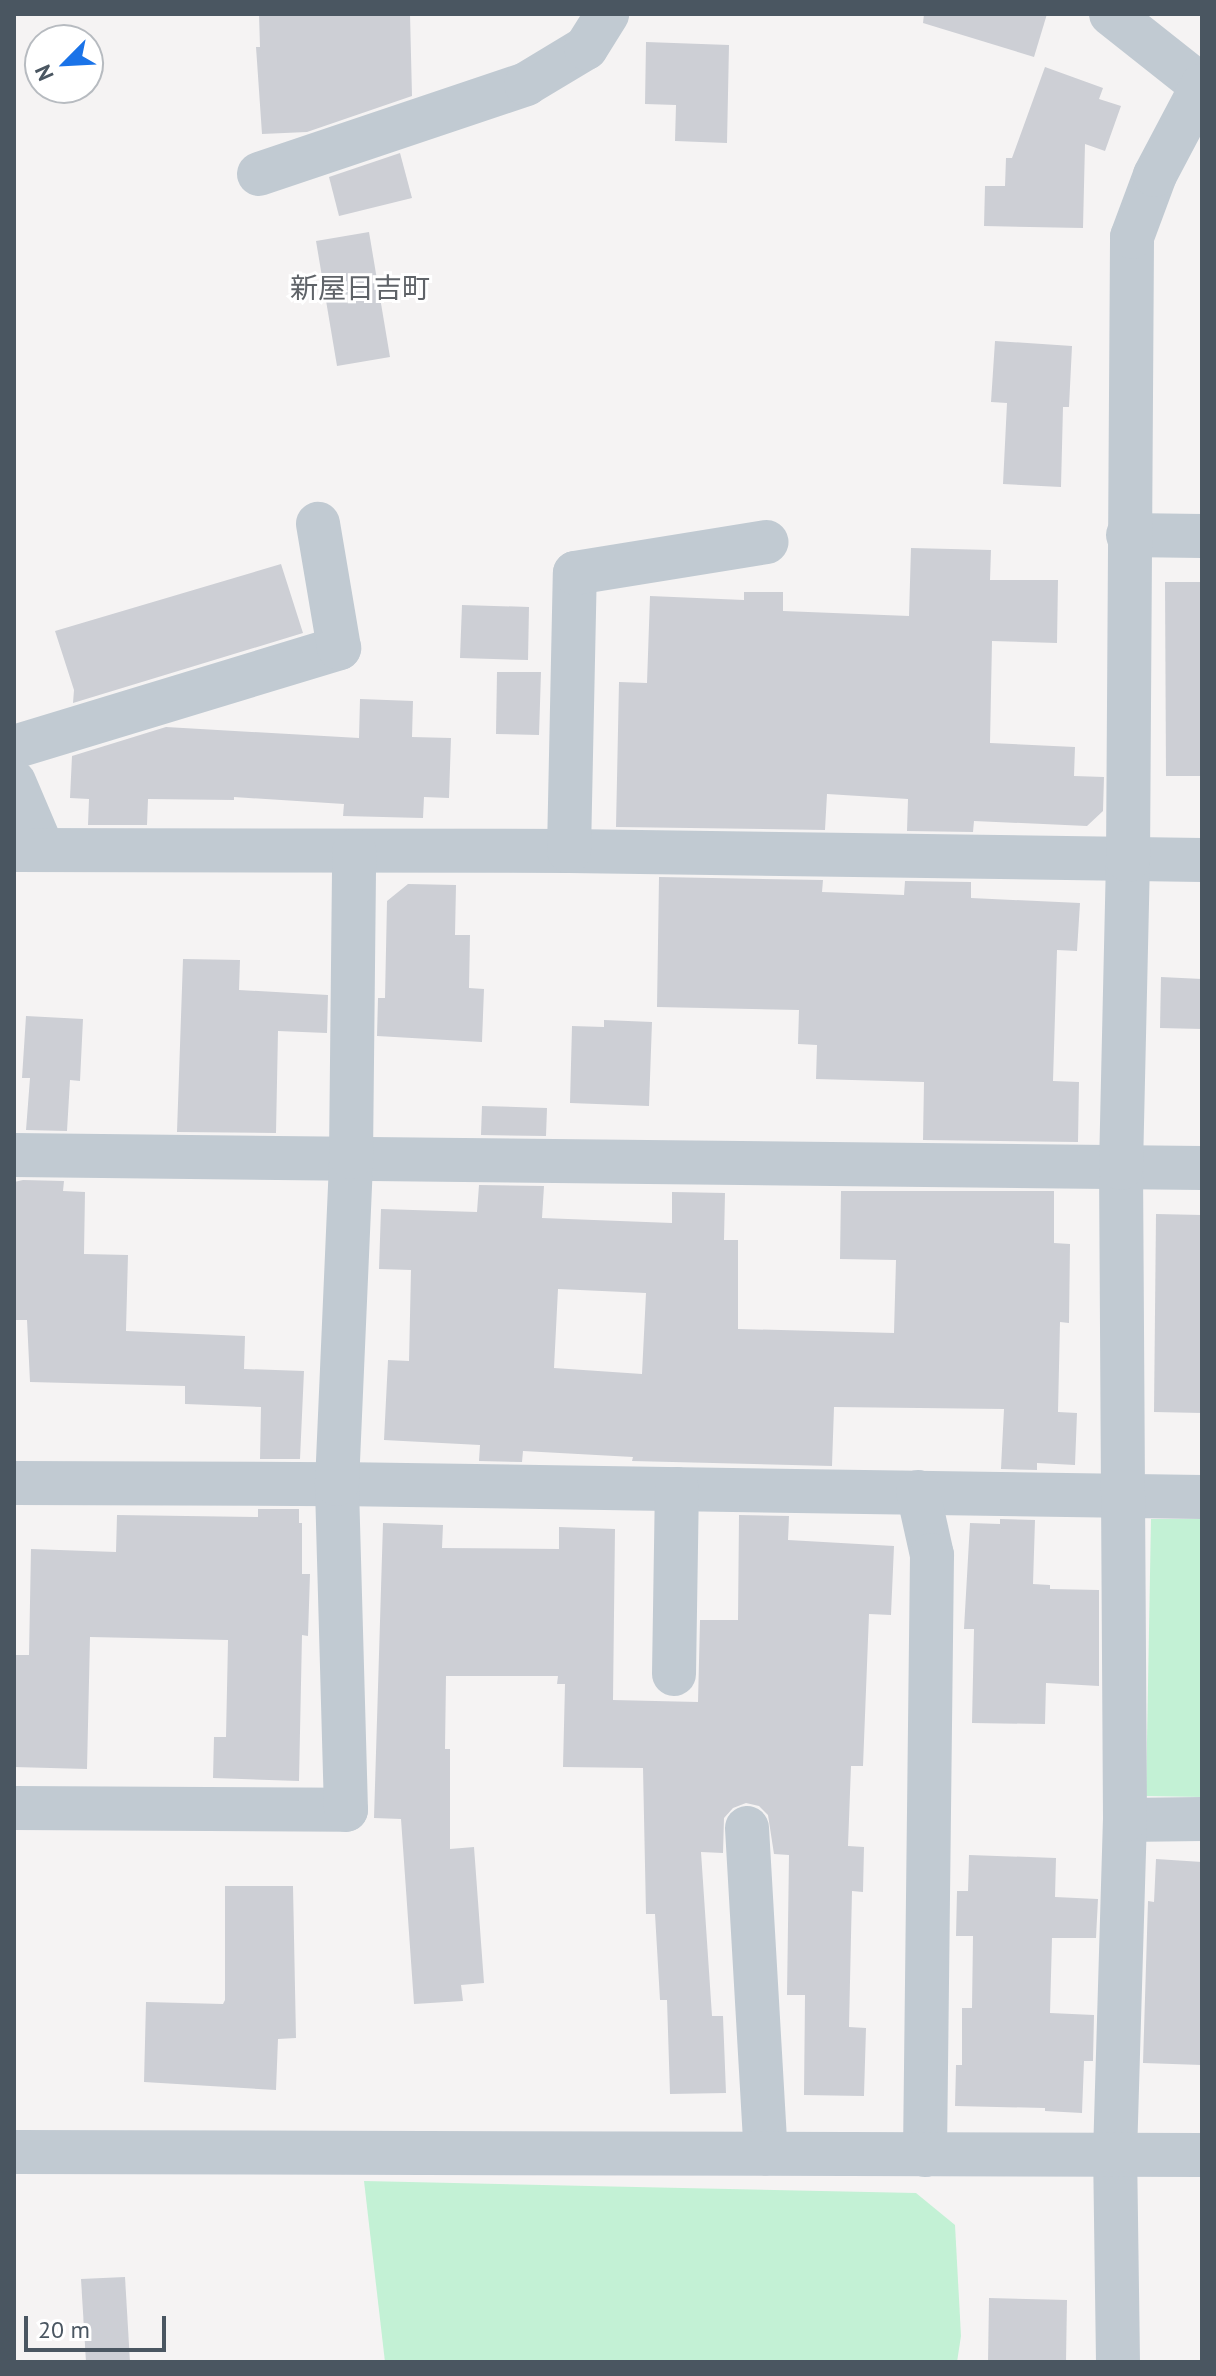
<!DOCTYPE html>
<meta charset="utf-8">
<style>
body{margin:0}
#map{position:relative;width:1216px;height:2376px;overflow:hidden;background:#f5f3f3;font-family:"PT Sans","Noto Sans JP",sans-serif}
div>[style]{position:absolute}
.green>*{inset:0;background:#c3f1d5}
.building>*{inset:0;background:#cdcfd5}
.minor>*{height:44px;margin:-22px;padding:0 22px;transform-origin:22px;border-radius:22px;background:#c1cad2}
.tertiary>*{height:44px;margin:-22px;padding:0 22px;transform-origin:22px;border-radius:22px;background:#c1cad2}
span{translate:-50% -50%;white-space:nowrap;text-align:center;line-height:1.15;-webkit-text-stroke:6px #fff;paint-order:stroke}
.quarter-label{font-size:28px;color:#5f6368}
.frame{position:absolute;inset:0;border:16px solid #4a5661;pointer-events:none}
.north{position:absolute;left:24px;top:24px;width:80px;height:80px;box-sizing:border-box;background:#fff;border:2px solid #b7bbc0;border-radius:50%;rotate:246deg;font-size:22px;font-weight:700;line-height:32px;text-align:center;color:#4a5661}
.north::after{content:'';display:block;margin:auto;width:28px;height:36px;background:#1a73e8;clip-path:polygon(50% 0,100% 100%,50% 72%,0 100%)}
.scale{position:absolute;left:24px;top:2316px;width:142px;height:36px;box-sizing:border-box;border:4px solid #4a5661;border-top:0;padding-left:10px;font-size:24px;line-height:28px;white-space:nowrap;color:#4a5661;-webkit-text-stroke:6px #fff;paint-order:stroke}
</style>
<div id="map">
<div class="green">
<i style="clip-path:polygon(1151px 1519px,1202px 1519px,1202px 1797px,1146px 1796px)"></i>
<i style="clip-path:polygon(364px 2181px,916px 2193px,955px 2225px,961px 2336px,957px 2362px,385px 2362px)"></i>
</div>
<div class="building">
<i style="clip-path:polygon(259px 14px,410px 14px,412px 96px,307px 132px,262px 134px,256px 47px,260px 47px)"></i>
<i style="clip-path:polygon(924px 14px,1047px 14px,1034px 57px,923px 23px)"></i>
<i style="clip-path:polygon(646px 42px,729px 45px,727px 143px,675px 141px,676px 105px,645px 104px)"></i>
<i style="clip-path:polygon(1045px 67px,1103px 88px,1099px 99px,1121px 106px,1105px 151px,1085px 144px,1083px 228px,984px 226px,985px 186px,1005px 186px,1006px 158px,1012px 158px)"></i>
<i style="clip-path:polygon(400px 153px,412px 198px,339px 216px,329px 177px)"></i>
<i style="clip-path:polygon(369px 232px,390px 357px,337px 366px,316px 241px)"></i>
<i style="clip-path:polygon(995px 341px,1072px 346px,1069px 407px,1063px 407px,1061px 487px,1003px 484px,1007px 403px,991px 402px)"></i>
<i style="clip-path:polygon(911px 548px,991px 550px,990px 580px,1058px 580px,1057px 643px,992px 641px,990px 743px,1075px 747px,1074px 776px,1104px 777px,1103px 811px,1087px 826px,974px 821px,973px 832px,907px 831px,908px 799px,827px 794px,825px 830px,616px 827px,619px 682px,647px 683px,650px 596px,744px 600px,744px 592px,783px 592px,783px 611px,909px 616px)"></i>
<i style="clip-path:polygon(281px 564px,303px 633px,73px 703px,74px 690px,55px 631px)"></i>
<i style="clip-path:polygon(1165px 582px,1202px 582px,1202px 776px,1166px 776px)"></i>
<i style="clip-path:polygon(462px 605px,529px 607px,528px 660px,460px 658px)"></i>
<i style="clip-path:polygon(497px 672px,541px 672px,539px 735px,496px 734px)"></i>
<i style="clip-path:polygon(360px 699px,413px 701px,412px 737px,451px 738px,449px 798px,424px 797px,423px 818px,343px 816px,344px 804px,234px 797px,234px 800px,148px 799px,147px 825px,88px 825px,89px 799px,70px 798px,72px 756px,166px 727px,359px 738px)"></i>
<i style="clip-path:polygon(659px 877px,823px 880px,822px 892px,904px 895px,905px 881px,971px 882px,971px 898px,1080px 903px,1077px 951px,1057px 950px,1053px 1081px,1079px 1082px,1078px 1142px,923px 1140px,924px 1082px,816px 1079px,817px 1045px,798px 1044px,799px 1010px,657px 1007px)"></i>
<i style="clip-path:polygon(408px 884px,456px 885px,455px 935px,470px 935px,469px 988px,484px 989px,482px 1042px,377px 1036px,378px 998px,385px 998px,387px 901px)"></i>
<i style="clip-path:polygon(183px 959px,240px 960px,239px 990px,328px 995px,327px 1033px,278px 1031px,276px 1133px,177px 1132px)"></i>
<i style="clip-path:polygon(1161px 977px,1202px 979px,1202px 1029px,1160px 1028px)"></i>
<i style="clip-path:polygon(26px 1016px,83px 1019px,80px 1081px,70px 1080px,67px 1131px,26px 1130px,30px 1078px,22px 1078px)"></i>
<i style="clip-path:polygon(604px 1020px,652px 1022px,649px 1106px,570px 1103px,572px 1026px,604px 1027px)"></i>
<i style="clip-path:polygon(482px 1106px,547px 1108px,546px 1136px,481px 1135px)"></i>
<i style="clip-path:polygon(23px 1180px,64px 1181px,63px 1191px,85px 1192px,84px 1254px,128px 1255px,126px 1331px,245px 1336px,244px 1369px,304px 1371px,300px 1459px,260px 1459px,261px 1407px,185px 1404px,185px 1386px,30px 1382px,27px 1320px,14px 1320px,14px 1182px)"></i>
<i style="clip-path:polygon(evenodd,479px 1185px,544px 1186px,542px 1218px,672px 1223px,672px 1192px,725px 1193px,724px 1240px,738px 1240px,738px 1329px,894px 1333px,896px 1260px,840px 1259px,841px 1191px,1054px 1191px,1054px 1243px,1070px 1244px,1069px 1323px,1060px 1322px,1058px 1412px,1077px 1413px,1075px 1465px,1037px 1463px,1037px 1470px,1001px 1469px,1004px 1409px,834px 1407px,832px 1466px,632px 1461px,633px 1457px,523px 1451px,522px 1462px,479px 1461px,480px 1445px,384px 1440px,388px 1360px,409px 1361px,411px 1270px,379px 1269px,381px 1209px,477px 1212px,479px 1185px,558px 1289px,646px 1293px,642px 1374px,554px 1368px,558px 1289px)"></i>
<i style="clip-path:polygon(1156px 1214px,1202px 1215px,1202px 1413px,1154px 1412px)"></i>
<i style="clip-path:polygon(258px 1509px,299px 1509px,299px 1523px,302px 1523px,302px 1574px,310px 1574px,308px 1636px,302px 1635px,299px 1781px,213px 1778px,214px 1737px,226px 1737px,228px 1640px,90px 1637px,87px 1769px,14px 1767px,14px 1655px,29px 1655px,31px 1549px,116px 1552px,117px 1515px,258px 1517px)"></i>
<i style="clip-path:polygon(739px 1515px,789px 1516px,788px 1540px,894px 1546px,891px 1615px,869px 1614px,863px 1766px,851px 1766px,848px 1846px,864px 1847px,863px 1892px,852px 1891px,849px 2027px,866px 2028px,864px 2096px,804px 2095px,805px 1995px,787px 1995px,789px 1855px,774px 1854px,768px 1815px,759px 1806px,746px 1803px,733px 1808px,724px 1818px,723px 1853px,701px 1852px,712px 2016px,723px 2016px,726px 2093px,670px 2094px,667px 2000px,660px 2000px,655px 1914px,646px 1914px,643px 1768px,563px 1767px,565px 1684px,557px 1684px,558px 1676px,446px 1676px,445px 1749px,450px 1749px,450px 1849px,474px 1847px,484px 1983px,461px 1985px,463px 2001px,414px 2004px,401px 1819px,374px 1818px,383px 1523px,443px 1525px,442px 1548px,559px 1549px,559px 1527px,615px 1529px,613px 1700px,698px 1702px,700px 1620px,738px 1620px)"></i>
<i style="clip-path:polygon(1000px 1519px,1035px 1520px,1033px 1584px,1050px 1585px,1050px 1589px,1099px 1590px,1099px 1686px,1046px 1683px,1045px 1724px,972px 1723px,974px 1629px,964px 1629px,970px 1523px,1000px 1524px)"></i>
<i style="clip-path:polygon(969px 1855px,1056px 1858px,1055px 1897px,1098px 1899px,1096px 1938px,1052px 1938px,1050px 2013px,1094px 2015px,1093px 2061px,1084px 2061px,1082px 2113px,1045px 2111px,1045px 2108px,955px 2106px,956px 2065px,962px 2065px,962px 2008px,972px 2008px,973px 1936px,956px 1936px,957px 1891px,968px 1891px)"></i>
<i style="clip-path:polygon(1156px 1859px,1202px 1862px,1202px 2065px,1143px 2063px,1148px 1901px,1154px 1902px)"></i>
<i style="clip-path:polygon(225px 1886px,293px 1886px,296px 2038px,278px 2039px,276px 2090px,144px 2082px,146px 2002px,223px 2004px,225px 2000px)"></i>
<i style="clip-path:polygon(125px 2277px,130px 2362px,86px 2362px,81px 2279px)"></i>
<i style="clip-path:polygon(989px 2298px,1067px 2300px,1066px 2362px,988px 2362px)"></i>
</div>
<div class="minor">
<i style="left:1111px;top:14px;width:116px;rotate:38.4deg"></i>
<i style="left:259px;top:174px;width:282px;rotate:-18.6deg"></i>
<i style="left:526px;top:84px;width:70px;rotate:-31deg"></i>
<i style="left:586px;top:48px;width:40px;rotate:-58deg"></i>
<i style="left:1128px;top:535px;width:74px;rotate:0.8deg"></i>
<i style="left:14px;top:747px;width:340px;rotate:-16.9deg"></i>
<i style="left:339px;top:648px;width:126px;rotate:-99.6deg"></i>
<i style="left:14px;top:782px;width:74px;rotate:66.9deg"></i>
<i style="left:14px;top:850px;width:555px;rotate:0.1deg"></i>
<i style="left:569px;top:851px;width:633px;rotate:0.81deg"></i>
<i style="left:569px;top:851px;width:278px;rotate:-88.8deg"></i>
<i style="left:575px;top:573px;width:194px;rotate:-9.2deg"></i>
<i style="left:14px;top:1155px;width:1188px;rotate:0.63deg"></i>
<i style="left:14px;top:1483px;width:323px;rotate:0.2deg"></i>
<i style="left:337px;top:1484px;width:865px;rotate:0.86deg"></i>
<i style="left:918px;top:1492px;width:65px;rotate:77.5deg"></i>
<i style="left:932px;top:1555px;width:600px;rotate:90.67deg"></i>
<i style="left:674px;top:1674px;width:185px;rotate:-89.1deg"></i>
<i style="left:14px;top:1808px;width:332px;rotate:0.3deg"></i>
<i style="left:346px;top:1810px;width:326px;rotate:-91.6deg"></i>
<i style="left:337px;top:1484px;width:327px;rotate:-87.5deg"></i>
<i style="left:351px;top:1157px;width:306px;rotate:-89.4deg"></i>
<i style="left:1125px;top:1820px;width:77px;rotate:-0.7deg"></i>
<i style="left:747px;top:1828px;width:326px;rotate:86.7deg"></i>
<i style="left:1118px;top:2362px;width:207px;rotate:-90.8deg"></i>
<i style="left:1115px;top:2155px;width:335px;rotate:-88.3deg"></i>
<i style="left:1125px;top:1820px;width:652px;rotate:-90.35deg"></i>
<i style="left:1121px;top:1168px;width:308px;rotate:-88.7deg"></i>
<i style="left:1128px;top:860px;width:623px;rotate:-89.63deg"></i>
<i style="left:1132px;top:237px;width:66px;rotate:-69.6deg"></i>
<i style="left:1155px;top:175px;width:101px;rotate:-62.2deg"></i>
</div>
<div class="tertiary">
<i style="left:14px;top:2152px;width:1188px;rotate:0.14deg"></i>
</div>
<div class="quarter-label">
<span style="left:360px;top:288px">新屋日吉町</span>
</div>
<div class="frame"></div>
<div class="north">N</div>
<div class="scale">20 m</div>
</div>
